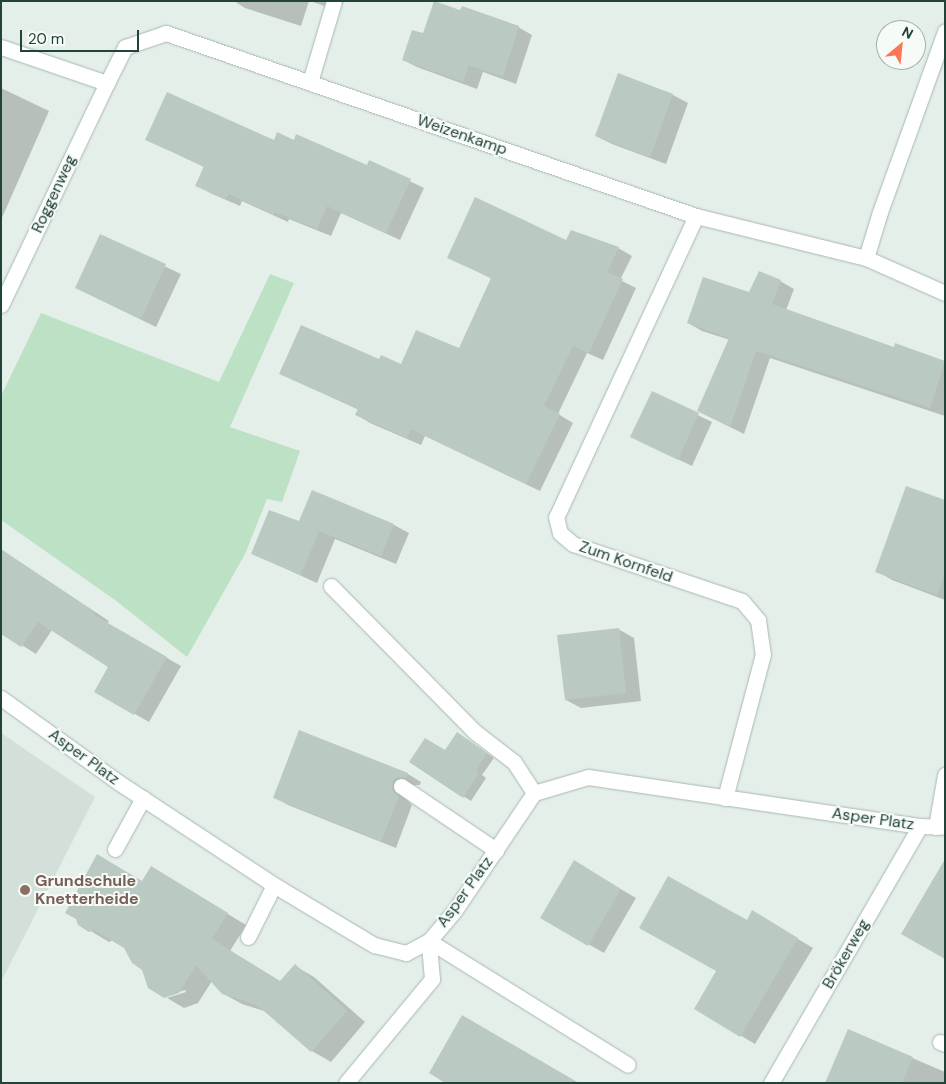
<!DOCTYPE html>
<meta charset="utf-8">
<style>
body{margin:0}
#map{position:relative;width:946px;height:1084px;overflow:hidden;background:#e5efea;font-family:"DM Sans",sans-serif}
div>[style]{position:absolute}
.built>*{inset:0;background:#d3dfd9}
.green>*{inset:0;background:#bce1c4}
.shadow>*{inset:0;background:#0003}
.building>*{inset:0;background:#bacac3}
.roads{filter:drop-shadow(0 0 1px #a7b8b1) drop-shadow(0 0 1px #a7b8b1)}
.service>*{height:15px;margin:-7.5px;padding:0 7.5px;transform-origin:7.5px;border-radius:7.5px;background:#fff}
.minor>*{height:15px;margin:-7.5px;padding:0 7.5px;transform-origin:7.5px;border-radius:7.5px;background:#fff}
.dots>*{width:14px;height:14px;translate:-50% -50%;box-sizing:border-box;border:2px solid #f6fbf8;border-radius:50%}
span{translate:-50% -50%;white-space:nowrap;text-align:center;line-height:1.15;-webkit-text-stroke:4px #f6fbf8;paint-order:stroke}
.street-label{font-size:16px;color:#224338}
.education-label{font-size:16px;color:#785e54;font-weight:700}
.left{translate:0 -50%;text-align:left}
.frame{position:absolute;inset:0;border:2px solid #224338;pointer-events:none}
.north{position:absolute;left:876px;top:20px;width:50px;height:50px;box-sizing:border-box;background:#f6fbf8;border:1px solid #a1b1ab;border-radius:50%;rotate:28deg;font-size:14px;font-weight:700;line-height:20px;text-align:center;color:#224338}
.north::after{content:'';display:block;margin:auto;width:18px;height:22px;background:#fb7656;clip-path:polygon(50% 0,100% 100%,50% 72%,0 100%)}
.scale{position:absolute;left:20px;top:30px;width:119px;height:22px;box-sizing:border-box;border:2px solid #224338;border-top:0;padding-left:6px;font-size:15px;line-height:18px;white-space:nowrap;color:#224338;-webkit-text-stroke:4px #f6fbf8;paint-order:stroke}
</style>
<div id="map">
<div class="built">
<i style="clip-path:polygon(1px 733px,95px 797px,1px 982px)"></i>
</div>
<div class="green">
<i style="clip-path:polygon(270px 274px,294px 283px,230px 427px,300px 451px,282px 502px,267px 499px,245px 554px,187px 657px,115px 600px,1px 520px,1px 396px,41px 313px,219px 382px)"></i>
</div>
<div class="shadow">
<i style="clip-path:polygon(234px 1px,309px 1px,301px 26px,245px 8px)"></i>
<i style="clip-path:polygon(310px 1px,347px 1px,342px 3px,339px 11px)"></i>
<i style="clip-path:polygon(461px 12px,518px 27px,532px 35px,516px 84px,483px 72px,477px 89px,417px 67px,403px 60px)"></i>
<i style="clip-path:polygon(619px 75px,673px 95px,688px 103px,666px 164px,612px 144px,596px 136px)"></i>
<i style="clip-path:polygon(1px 88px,49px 111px,1px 220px)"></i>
<i style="clip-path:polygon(147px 140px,294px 141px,368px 166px,370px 162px,424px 188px,400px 240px,341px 213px,331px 236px,289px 219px,288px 222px,242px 201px,240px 206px,210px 193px,197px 185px,204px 167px)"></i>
<i style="clip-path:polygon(101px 236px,181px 274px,156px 327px,76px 288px)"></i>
<i style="clip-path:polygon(567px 241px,618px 248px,632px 256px,620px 280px,636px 288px,603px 360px,587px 353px,558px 414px,573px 423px,540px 491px,425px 436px,421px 445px,370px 423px,357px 415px,359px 410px,281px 374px,380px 361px,402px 366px,459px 350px,492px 279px,449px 257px)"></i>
<i style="clip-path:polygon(780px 281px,794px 289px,786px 310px,895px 349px,945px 362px,945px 416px,770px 358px,744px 434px,698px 411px,730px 340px,702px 331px,688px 323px)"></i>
<i style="clip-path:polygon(652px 393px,712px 422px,692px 466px,632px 437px)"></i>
<i style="clip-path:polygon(945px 502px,945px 600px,892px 580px,877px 571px)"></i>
<i style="clip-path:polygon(299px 523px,394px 525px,409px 533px,396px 564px,335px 539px,317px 583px,253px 554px)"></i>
<i style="clip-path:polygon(1px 550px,109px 621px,107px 624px,181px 666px,149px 722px,95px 691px,109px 666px,52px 630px,36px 654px,1px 632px)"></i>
<i style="clip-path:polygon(618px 629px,634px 638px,641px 701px,581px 708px,566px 700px)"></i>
<i style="clip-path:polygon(465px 738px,494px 758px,482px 775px,486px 778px,471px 801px,463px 796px,445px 752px)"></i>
<i style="clip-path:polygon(408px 774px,421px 782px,420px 785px,412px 785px,407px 789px,406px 799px,412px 805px,396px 848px,288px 805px,274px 797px)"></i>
<i style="clip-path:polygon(574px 862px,636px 898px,604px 953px,542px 918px)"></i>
<i style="clip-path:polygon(170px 879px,246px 925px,230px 951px,281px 982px,295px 966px,314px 977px,365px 1022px,331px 1062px,312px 1051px,267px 1012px,242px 1004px,222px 993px,212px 981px,198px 1003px,184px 1008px,167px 998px,186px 992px,185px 990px,166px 996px,126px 947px,114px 940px,109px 942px,89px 930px,142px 882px)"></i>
<i style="clip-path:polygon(753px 912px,813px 948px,755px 1044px,696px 1009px)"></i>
<i style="clip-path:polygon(849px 1031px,945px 1072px,945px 1083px,836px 1083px)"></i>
</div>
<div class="building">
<i style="clip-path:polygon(434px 1px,460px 10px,462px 6px,519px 26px,503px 77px,469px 65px,463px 82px,402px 60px,412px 30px,423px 33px)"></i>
<i style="clip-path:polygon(618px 73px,673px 94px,650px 157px,595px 136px)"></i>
<i style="clip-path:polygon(167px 92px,274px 140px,277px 132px,294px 140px,296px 134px,367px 165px,369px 160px,411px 179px,386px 233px,327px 206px,317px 229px,275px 212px,274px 215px,229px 194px,226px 199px,195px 186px,204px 166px,145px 140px)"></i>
<i style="clip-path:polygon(475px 197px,566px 240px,571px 230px,619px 247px,607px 272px,623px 279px,589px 353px,573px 346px,544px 406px,560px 414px,526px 484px,411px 429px,407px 438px,355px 415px,358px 409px,279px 374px,301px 325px,379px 359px,381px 355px,401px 364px,416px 330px,459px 348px,491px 278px,447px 258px)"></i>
<i style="clip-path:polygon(100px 234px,166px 264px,141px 319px,75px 288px)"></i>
<i style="clip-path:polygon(759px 271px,781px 280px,772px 304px,894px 347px,895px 343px,945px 361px,930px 408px,756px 351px,730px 427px,697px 411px,729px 338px,687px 323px,703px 277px,749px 292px)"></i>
<i style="clip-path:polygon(652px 391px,699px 413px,678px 460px,630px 437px)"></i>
<i style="clip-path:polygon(906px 486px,945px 500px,945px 574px,937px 595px,875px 572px)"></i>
<i style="clip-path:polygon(312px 490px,394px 524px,381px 556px,319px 531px,301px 575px,251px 554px,269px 510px,299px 521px)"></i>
<i style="clip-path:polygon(1px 549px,95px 612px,94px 615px,167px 657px,134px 715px,94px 692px,108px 667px,38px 622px,21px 647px,1px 634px)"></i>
<i style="clip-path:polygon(619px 628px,626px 693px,565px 700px,557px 635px)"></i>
<i style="clip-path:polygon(299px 730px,408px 773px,406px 778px,397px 777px,393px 781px,392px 790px,399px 796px,381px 841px,273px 798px)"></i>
<i style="clip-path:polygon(457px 732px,487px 753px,476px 770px,479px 773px,463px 798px,409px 762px,425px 738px,445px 750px)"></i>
<i style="clip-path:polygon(97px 854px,142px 881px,151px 866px,228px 913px,212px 939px,280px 981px,295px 964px,347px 1011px,311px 1052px,257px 1005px,222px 994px,196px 965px,179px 993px,164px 998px,148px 988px,142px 970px,132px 963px,124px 948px,94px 930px,89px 932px,78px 925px,76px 919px,65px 913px)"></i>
<i style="clip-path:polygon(945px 859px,945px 959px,901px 934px)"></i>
<i style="clip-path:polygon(574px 860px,621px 889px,588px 946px,540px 918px)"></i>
<i style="clip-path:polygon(668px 876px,747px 920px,752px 910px,798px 938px,740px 1037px,694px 1009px,716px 971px,639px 928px)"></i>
<i style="clip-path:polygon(462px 1015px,579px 1083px,445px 1083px,429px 1073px)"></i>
<i style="clip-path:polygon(848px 1029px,913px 1057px,902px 1083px,825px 1083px)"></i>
</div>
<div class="roads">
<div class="service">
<i style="left:310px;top:82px;width:84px;rotate:-73.5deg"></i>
<i style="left:331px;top:586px;width:205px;rotate:45.4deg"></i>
<i style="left:475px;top:732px;width:49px;rotate:37.6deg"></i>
<i style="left:514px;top:762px;width:37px;rotate:57deg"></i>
<i style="left:936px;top:827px;width:53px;rotate:-80.2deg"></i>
<i style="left:115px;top:849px;width:58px;rotate:-61.2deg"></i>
<i style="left:248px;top:937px;width:58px;rotate:-63.4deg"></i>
<i style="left:429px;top:941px;width:234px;rotate:31.9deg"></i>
<i style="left:940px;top:1042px;width:5px;rotate:22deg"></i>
</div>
<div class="minor">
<i style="left:1px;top:47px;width:112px;rotate:18.8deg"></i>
<i style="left:107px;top:83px;width:40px;rotate:-63.4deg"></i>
<i style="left:125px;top:47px;width:43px;rotate:-18.9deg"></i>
<i style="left:166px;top:33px;width:561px;rotate:19.05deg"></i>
<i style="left:696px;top:216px;width:175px;rotate:13.9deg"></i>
<i style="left:866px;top:258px;width:86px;rotate:23.9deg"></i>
<i style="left:696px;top:216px;width:332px;rotate:114.9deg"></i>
<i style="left:556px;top:517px;width:16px;rotate:76deg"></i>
<i style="left:560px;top:533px;width:17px;rotate:40deg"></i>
<i style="left:573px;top:544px;width:178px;rotate:18.6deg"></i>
<i style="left:742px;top:601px;width:25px;rotate:50deg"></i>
<i style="left:758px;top:620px;width:34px;rotate:82deg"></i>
<i style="left:763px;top:654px;width:149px;rotate:104.8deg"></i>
<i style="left:866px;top:258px;width:48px;rotate:-73.1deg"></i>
<i style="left:880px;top:212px;width:192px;rotate:-70.2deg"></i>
<i style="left:1px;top:305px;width:246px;rotate:-64.5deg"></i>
<i style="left:1px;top:698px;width:144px;rotate:35.7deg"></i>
<i style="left:118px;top:782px;width:187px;rotate:33.4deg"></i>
<i style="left:274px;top:885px;width:117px;rotate:31deg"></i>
<i style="left:374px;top:945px;width:33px;rotate:14deg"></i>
<i style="left:406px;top:953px;width:26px;rotate:-28deg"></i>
<i style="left:429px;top:941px;width:40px;rotate:-50deg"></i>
<i style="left:455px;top:910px;width:141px;rotate:-56deg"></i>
<i style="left:534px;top:793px;width:56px;rotate:-16.5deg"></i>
<i style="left:588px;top:777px;width:336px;rotate:8.4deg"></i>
<i style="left:920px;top:826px;width:25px;rotate:2deg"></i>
<i style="left:401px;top:786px;width:115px;rotate:34deg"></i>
<i style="left:346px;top:1083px;width:135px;rotate:-50.4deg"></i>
<i style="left:432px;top:979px;width:38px;rotate:-95deg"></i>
<i style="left:771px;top:1083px;width:297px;rotate:-59.9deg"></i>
</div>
</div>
<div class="dots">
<i style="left:25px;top:890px;background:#8d6e63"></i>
</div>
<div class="street-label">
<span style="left:462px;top:135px;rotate:19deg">Weizenkamp</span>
<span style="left:54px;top:194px;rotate:-65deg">Roggenweg</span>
<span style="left:626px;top:562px;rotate:19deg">Zum Kornfeld</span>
<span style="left:84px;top:757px;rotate:36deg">Asper Platz</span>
<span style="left:873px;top:819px;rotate:8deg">Asper Platz</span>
<span style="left:465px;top:892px;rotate:-54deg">Asper Platz</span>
<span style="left:846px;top:954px;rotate:-60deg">Brökerweg</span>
</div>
<div class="education-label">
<span class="left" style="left:35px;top:890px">Grundschule<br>Knetterheide</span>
</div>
<div class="frame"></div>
<div class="north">N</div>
<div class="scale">20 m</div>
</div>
